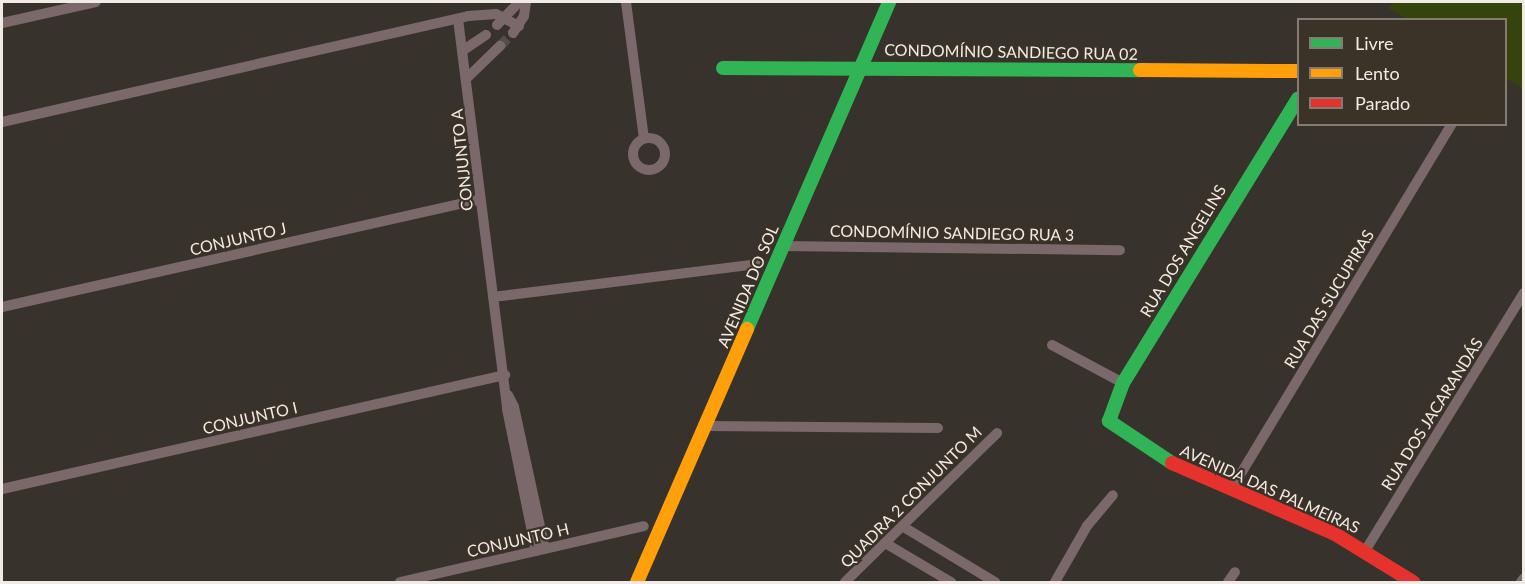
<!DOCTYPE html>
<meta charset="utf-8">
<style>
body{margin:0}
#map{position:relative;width:1525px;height:584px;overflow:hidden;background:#37322c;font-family:Lato,sans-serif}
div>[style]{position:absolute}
.green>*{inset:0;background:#34440c}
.street-tunnel>*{height:10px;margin-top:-5px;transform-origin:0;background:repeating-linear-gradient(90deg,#534e48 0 10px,transparent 0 15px)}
.street>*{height:10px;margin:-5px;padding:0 5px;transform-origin:5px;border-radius:5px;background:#7b686a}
.street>.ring{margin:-5px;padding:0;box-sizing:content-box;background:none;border:10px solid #7b686a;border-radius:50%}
.fast>*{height:14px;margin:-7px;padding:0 7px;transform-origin:7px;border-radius:7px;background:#30b455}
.slow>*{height:14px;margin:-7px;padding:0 7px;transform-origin:7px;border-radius:7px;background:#ff9f0a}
.jam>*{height:14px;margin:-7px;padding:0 7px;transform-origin:7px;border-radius:7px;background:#e5322d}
span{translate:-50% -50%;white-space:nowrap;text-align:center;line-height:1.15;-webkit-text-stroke:4.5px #3b3228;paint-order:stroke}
.street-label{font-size:16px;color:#f1ebe5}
.frame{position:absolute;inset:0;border:3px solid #f1ebe5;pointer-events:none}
.legend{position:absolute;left:1297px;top:18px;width:210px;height:108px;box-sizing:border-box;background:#3b3228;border:2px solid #847c74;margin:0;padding:8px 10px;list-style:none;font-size:18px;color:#f1ebe5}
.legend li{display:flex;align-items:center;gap:12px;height:30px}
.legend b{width:30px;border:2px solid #847c74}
</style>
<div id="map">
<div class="green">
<i style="clip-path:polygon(1395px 2px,1523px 2px,1523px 89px,1506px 78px,1506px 20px,1407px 19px,1388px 8px)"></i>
</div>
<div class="street-tunnel">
<i style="left:500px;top:46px;width:18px;rotate:-45deg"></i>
</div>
<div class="street">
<i style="left:626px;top:2px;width:137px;rotate:82.5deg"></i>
<i style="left:458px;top:19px;width:393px;rotate:82.8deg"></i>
<i style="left:507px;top:409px;width:145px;rotate:78.5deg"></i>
<i style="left:2px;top:23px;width:96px;rotate:-12.6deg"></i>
<i style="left:497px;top:25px;width:32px;rotate:-46deg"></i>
<i style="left:513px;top:33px;width:20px;rotate:-57deg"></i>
<i style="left:524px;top:16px;width:14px;rotate:-82deg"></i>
<i style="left:462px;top:51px;width:29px;rotate:-34deg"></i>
<i style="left:468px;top:77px;width:45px;rotate:-44.1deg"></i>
<i style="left:2px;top:122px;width:478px;rotate:-12.8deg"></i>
<i style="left:468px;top:16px;width:28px;rotate:-4deg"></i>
<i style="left:496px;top:14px;width:26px;rotate:28deg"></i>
<i class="ring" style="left:633px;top:138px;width:22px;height:22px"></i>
<i style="left:782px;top:246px;width:338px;rotate:0.7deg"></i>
<i style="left:493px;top:297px;width:266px;rotate:-7.1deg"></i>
<i style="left:2px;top:307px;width:490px;rotate:-12.7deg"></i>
<i style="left:1052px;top:345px;width:81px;rotate:28.2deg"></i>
<i style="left:508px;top:395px;width:13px;rotate:63deg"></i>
<i style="left:514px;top:407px;width:145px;rotate:77.7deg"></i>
<i style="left:706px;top:426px;width:232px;rotate:0.5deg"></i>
<i style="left:2px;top:489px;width:516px;rotate:-12.77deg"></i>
<i style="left:1231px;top:490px;width:428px;rotate:-58.9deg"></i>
<i style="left:902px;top:526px;width:109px;rotate:31.1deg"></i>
<i style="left:885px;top:543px;width:77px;rotate:30.6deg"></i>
<i style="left:1365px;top:551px;width:303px;rotate:-58.4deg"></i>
<i style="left:400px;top:582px;width:250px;rotate:-12.9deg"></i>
<i style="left:845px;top:582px;width:213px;rotate:-44.4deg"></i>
<i style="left:1055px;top:582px;width:64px;rotate:-60.3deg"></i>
<i style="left:1087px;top:526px;width:40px;rotate:-50deg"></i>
<i style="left:1228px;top:582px;width:12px;rotate:-55deg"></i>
<i style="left:1521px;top:582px;width:5px;rotate:-53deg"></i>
</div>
<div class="fast">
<i style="left:723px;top:68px;width:417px;rotate:0.3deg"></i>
<i style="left:747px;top:329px;width:357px;rotate:-66.5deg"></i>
<i style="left:1172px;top:463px;width:76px;rotate:-146.3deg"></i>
<i style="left:1109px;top:421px;width:40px;rotate:-69.8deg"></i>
<i style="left:1123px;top:383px;width:334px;rotate:-58.4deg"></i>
</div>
<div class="slow">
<i style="left:1140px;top:70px;width:158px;rotate:0.4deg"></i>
<i style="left:637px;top:582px;width:276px;rotate:-66.5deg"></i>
</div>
<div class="jam">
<i style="left:1172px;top:463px;width:178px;rotate:23.5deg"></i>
<i style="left:1335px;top:534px;width:92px;rotate:31.6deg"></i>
</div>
<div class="street-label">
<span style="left:1011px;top:52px;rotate:1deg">CONDOMÍNIO SANDIEGO RUA 02</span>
<span style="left:462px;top:160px;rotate:-96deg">CONJUNTO A</span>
<span style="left:952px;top:233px;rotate:1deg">CONDOMÍNIO SANDIEGO RUA 3</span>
<span style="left:238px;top:239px;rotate:-13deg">CONJUNTO J</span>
<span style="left:1183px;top:251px;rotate:-59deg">RUA DOS ANGELINS</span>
<span style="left:748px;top:286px;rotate:-67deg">AVENIDA DO SOL</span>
<span style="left:1329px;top:299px;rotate:-59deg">RUA DAS SUCUPIRAS</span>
<span style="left:1432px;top:414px;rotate:-58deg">RUA DOS JACARANDÁS</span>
<span style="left:250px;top:418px;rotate:-13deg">CONJUNTO I</span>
<span style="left:1270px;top:489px;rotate:24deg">AVENIDA DAS PALMEIRAS</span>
<span style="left:911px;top:497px;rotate:-45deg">QUADRA 2 CONJUNTO M</span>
<span style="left:518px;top:540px;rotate:-13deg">CONJUNTO H</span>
</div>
<div class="frame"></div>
<ul class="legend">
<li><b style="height:8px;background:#30b455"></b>Livre</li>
<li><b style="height:8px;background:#ff9f0a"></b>Lento</li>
<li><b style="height:8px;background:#e5322d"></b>Parado</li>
</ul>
</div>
